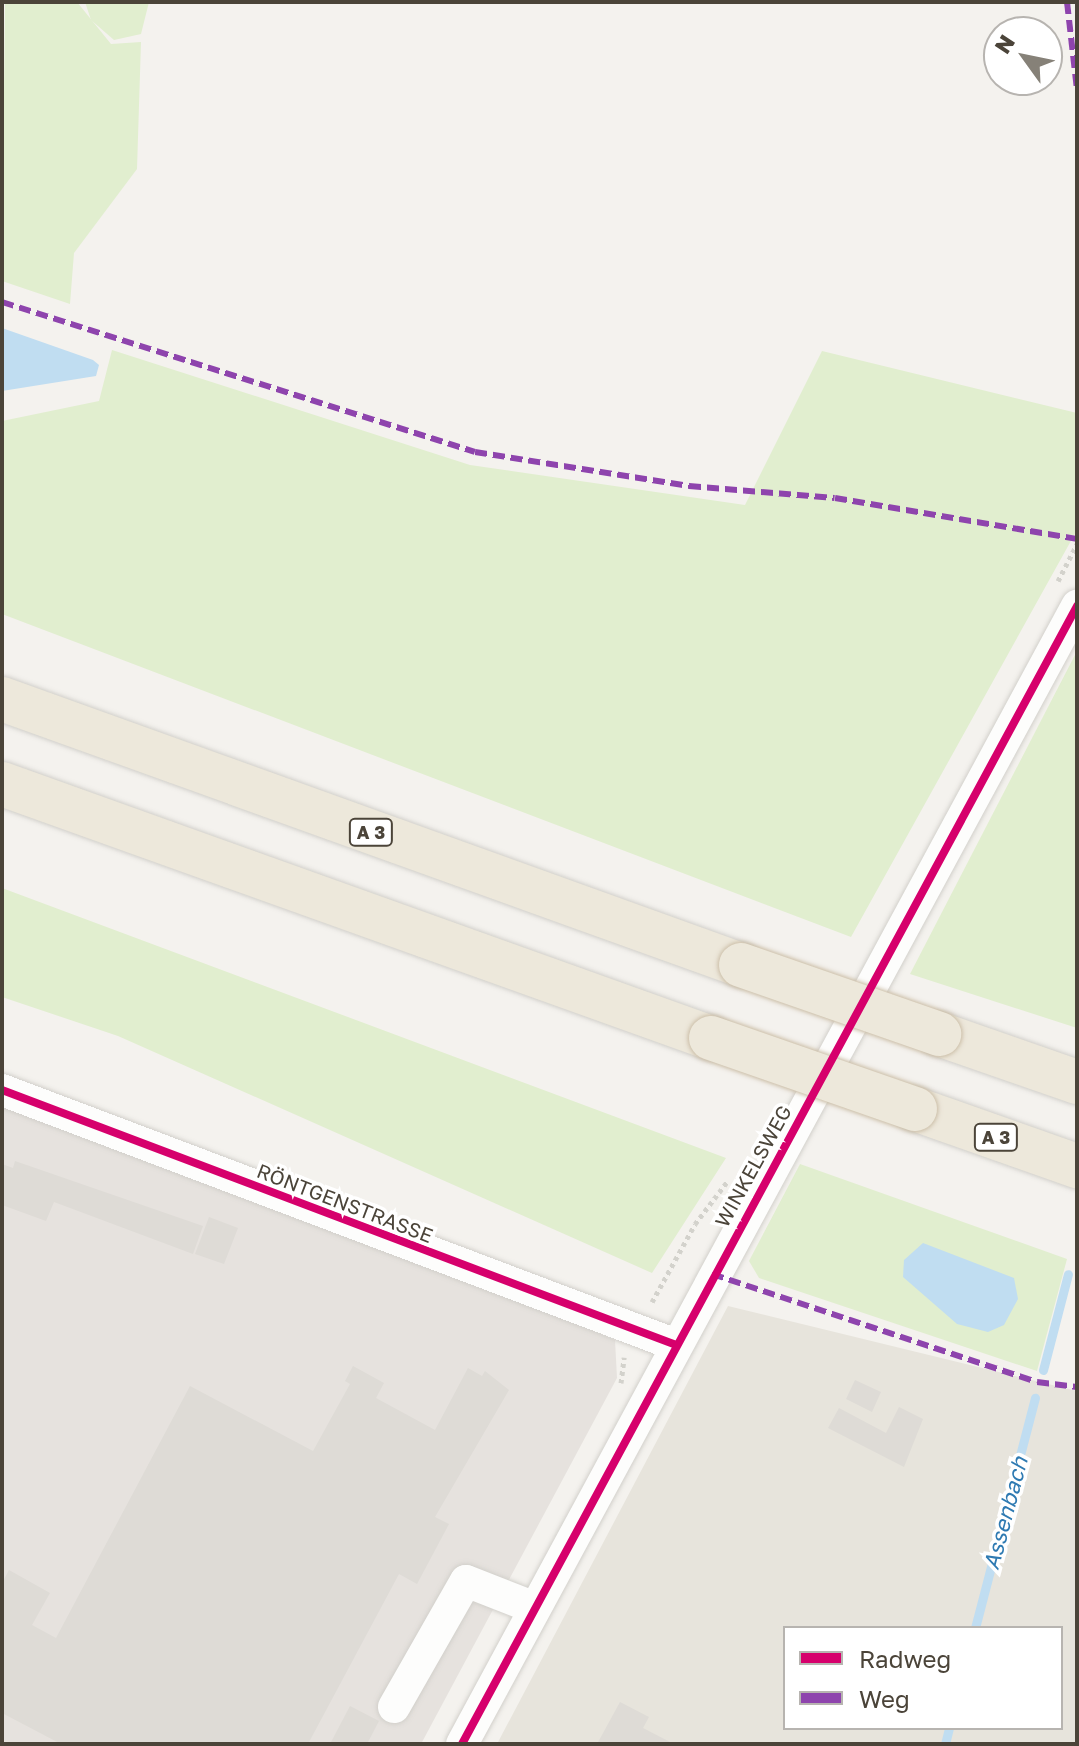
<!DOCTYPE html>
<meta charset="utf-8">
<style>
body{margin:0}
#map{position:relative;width:1079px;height:1746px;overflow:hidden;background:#f4f2ee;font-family:"Golos Text",sans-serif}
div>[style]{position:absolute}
.residential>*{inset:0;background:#e7e4dc}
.industrial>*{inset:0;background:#e6e2de}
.green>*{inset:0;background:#e1eecf}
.water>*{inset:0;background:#c0ddf1}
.stream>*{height:9px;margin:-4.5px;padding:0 4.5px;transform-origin:4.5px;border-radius:4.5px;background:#c0ddf1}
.building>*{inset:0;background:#dedbd6}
.path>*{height:5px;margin-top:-2.5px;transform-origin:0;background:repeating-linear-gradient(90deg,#d3d2cc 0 4px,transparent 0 8px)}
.roads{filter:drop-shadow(0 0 2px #d2d0cb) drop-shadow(0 0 2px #d2d0cb)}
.minor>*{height:32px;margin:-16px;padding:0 16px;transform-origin:16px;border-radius:16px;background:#fdfdfc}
.highway>*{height:44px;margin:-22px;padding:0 22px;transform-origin:22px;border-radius:22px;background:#ede8db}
.bridges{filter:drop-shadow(0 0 2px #ccbfa9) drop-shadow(0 0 2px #ccbfa9)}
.highway-bridge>*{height:44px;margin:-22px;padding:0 22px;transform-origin:22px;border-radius:22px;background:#ede8db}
.quiet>*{height:6px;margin-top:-3px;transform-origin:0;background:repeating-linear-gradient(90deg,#8e44ad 0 12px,transparent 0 18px)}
.cycleway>*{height:8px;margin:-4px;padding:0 4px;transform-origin:4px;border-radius:4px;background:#d6006c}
span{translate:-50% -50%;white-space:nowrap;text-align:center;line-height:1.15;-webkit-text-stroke:7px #fff;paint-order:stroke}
.shield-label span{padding:2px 6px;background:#fff;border:2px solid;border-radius:6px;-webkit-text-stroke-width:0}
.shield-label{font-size:18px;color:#4b4439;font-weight:700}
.street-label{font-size:20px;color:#4b4439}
.water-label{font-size:22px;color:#2e7ab2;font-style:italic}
.frame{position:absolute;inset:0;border:4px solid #4b4439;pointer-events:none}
.legend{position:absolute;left:783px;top:1626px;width:280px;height:104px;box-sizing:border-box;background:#fff;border:2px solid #b7b4b0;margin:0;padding:10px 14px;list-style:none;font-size:24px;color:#4b4439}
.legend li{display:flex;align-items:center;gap:16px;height:40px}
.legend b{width:40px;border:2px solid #b7b4b0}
.north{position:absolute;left:983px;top:16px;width:80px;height:80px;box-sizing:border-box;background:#fff;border:2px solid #b7b4b0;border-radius:50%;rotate:303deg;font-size:22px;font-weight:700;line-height:32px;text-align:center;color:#4b4439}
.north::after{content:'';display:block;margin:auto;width:28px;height:36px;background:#868178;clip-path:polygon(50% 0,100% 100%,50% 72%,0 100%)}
</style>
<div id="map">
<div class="residential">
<i style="clip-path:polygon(evenodd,728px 1306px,1077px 1391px,1077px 1744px,497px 1744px,728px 1306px,785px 1628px,1061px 1628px,1061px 1728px,785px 1728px,785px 1628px)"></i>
</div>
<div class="industrial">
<i style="clip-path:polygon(2px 1080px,615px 1340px,617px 1378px,421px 1744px,2px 1744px)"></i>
</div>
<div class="green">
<i style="clip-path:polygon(5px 2px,77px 2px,111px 44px,141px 42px,137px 169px,74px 253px,70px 304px,2px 281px)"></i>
<i style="clip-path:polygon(85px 2px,149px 2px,141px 34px,114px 40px,91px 20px)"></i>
<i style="clip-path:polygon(112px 350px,470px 465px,745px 505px,822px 351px,1077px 413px,1077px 530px,851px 937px,2px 614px,2px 421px,99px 401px)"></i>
<i style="clip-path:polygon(1077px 651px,1077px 1028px,910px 974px)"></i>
<i style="clip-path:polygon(2px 888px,726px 1158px,652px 1273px,118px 1036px,2px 997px)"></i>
<i style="clip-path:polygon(800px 1164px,1067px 1259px,1037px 1371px,759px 1278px,749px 1261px)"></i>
</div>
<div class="water">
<i style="clip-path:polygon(2px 328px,93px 360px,99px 365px,96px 376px,2px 391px)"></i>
<i style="clip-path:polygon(923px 1243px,1014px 1278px,1018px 1299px,1004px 1325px,988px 1332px,957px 1324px,903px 1277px,904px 1260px)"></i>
</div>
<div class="stream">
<i style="left:1043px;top:1370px;width:99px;rotate:-75.4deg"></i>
<i style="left:975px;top:1628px;width:238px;rotate:-75.4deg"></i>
<i style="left:945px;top:1744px;width:16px;rotate:-76deg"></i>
</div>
<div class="building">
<i style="clip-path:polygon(15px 1161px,203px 1226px,193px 1254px,54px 1202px,46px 1221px,2px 1205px,2px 1164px,13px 1168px)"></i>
<i style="clip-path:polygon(209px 1217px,238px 1228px,224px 1264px,195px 1254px)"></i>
<i style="clip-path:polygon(353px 1366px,384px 1383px,376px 1398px,435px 1430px,468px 1368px,482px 1376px,485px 1371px,509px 1390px,435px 1517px,449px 1524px,417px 1584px,399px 1574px,308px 1744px,61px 1744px,2px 1713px,2px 1583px,9px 1570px,50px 1593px,32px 1625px,56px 1638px,190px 1386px,313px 1451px,350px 1384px,345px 1381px)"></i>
<i style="clip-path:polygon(855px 1380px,881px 1392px,872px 1412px,846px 1399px)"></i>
<i style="clip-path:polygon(899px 1407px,923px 1419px,904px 1467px,828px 1428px,839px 1408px,886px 1433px)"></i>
<i style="clip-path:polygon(620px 1702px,649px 1717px,643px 1728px,674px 1744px,597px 1744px)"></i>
<i style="clip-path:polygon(350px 1706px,379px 1721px,367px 1744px,330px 1744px)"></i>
</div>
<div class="path">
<i style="left:1058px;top:581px;width:42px;rotate:-62.8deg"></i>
<i style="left:652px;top:1302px;width:89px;rotate:-61.1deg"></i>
<i style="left:695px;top:1224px;width:53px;rotate:-52.7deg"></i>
<i style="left:621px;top:1383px;width:26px;rotate:-83deg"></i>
</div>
<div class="roads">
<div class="minor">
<i style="left:2px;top:1090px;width:721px;rotate:20.72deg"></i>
<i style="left:394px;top:1707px;width:145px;rotate:-60.3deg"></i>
<i style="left:466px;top:1581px;width:74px;rotate:21.4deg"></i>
<i style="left:462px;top:1744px;width:1294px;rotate:-61.61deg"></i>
</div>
<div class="highway">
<i style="left:2px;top:699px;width:785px;rotate:19.8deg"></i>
<i style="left:2px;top:784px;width:753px;rotate:19.71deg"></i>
<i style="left:939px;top:1034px;width:146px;rotate:19.2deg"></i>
<i style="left:915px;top:1109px;width:172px;rotate:19.4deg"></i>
</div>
</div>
<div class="bridges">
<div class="highway-bridge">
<i style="left:741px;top:965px;width:210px;rotate:19.2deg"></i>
<i style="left:711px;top:1038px;width:216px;rotate:19.2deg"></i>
</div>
</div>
<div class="quiet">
<i style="left:1067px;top:2px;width:89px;rotate:83.5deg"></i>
<i style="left:2px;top:302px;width:496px;rotate:17.6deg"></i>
<i style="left:475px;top:452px;width:217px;rotate:9deg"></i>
<i style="left:689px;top:486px;width:146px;rotate:4.7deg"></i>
<i style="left:835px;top:498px;width:245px;rotate:9.6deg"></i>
<i style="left:712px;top:1274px;width:342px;rotate:18.4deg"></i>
<i style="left:1037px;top:1382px;width:40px;rotate:7.1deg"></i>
</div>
<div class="cycleway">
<i style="left:2px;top:1090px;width:721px;rotate:20.72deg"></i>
<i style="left:462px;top:1744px;width:1294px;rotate:-61.61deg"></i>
</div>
<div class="shield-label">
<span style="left:371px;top:832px">A 3</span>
<span style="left:996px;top:1137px">A 3</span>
</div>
<div class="street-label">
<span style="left:753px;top:1166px;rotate:-61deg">WINKELSWEG</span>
<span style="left:345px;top:1203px;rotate:21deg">RÖNTGENSTRASSE</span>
</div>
<div class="water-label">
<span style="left:1005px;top:1513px;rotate:-75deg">Assenbach</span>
</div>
<div class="frame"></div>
<ul class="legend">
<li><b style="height:10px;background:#d6006c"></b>Radweg</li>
<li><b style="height:10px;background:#8e44ad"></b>Weg</li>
</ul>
<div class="north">N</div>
</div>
